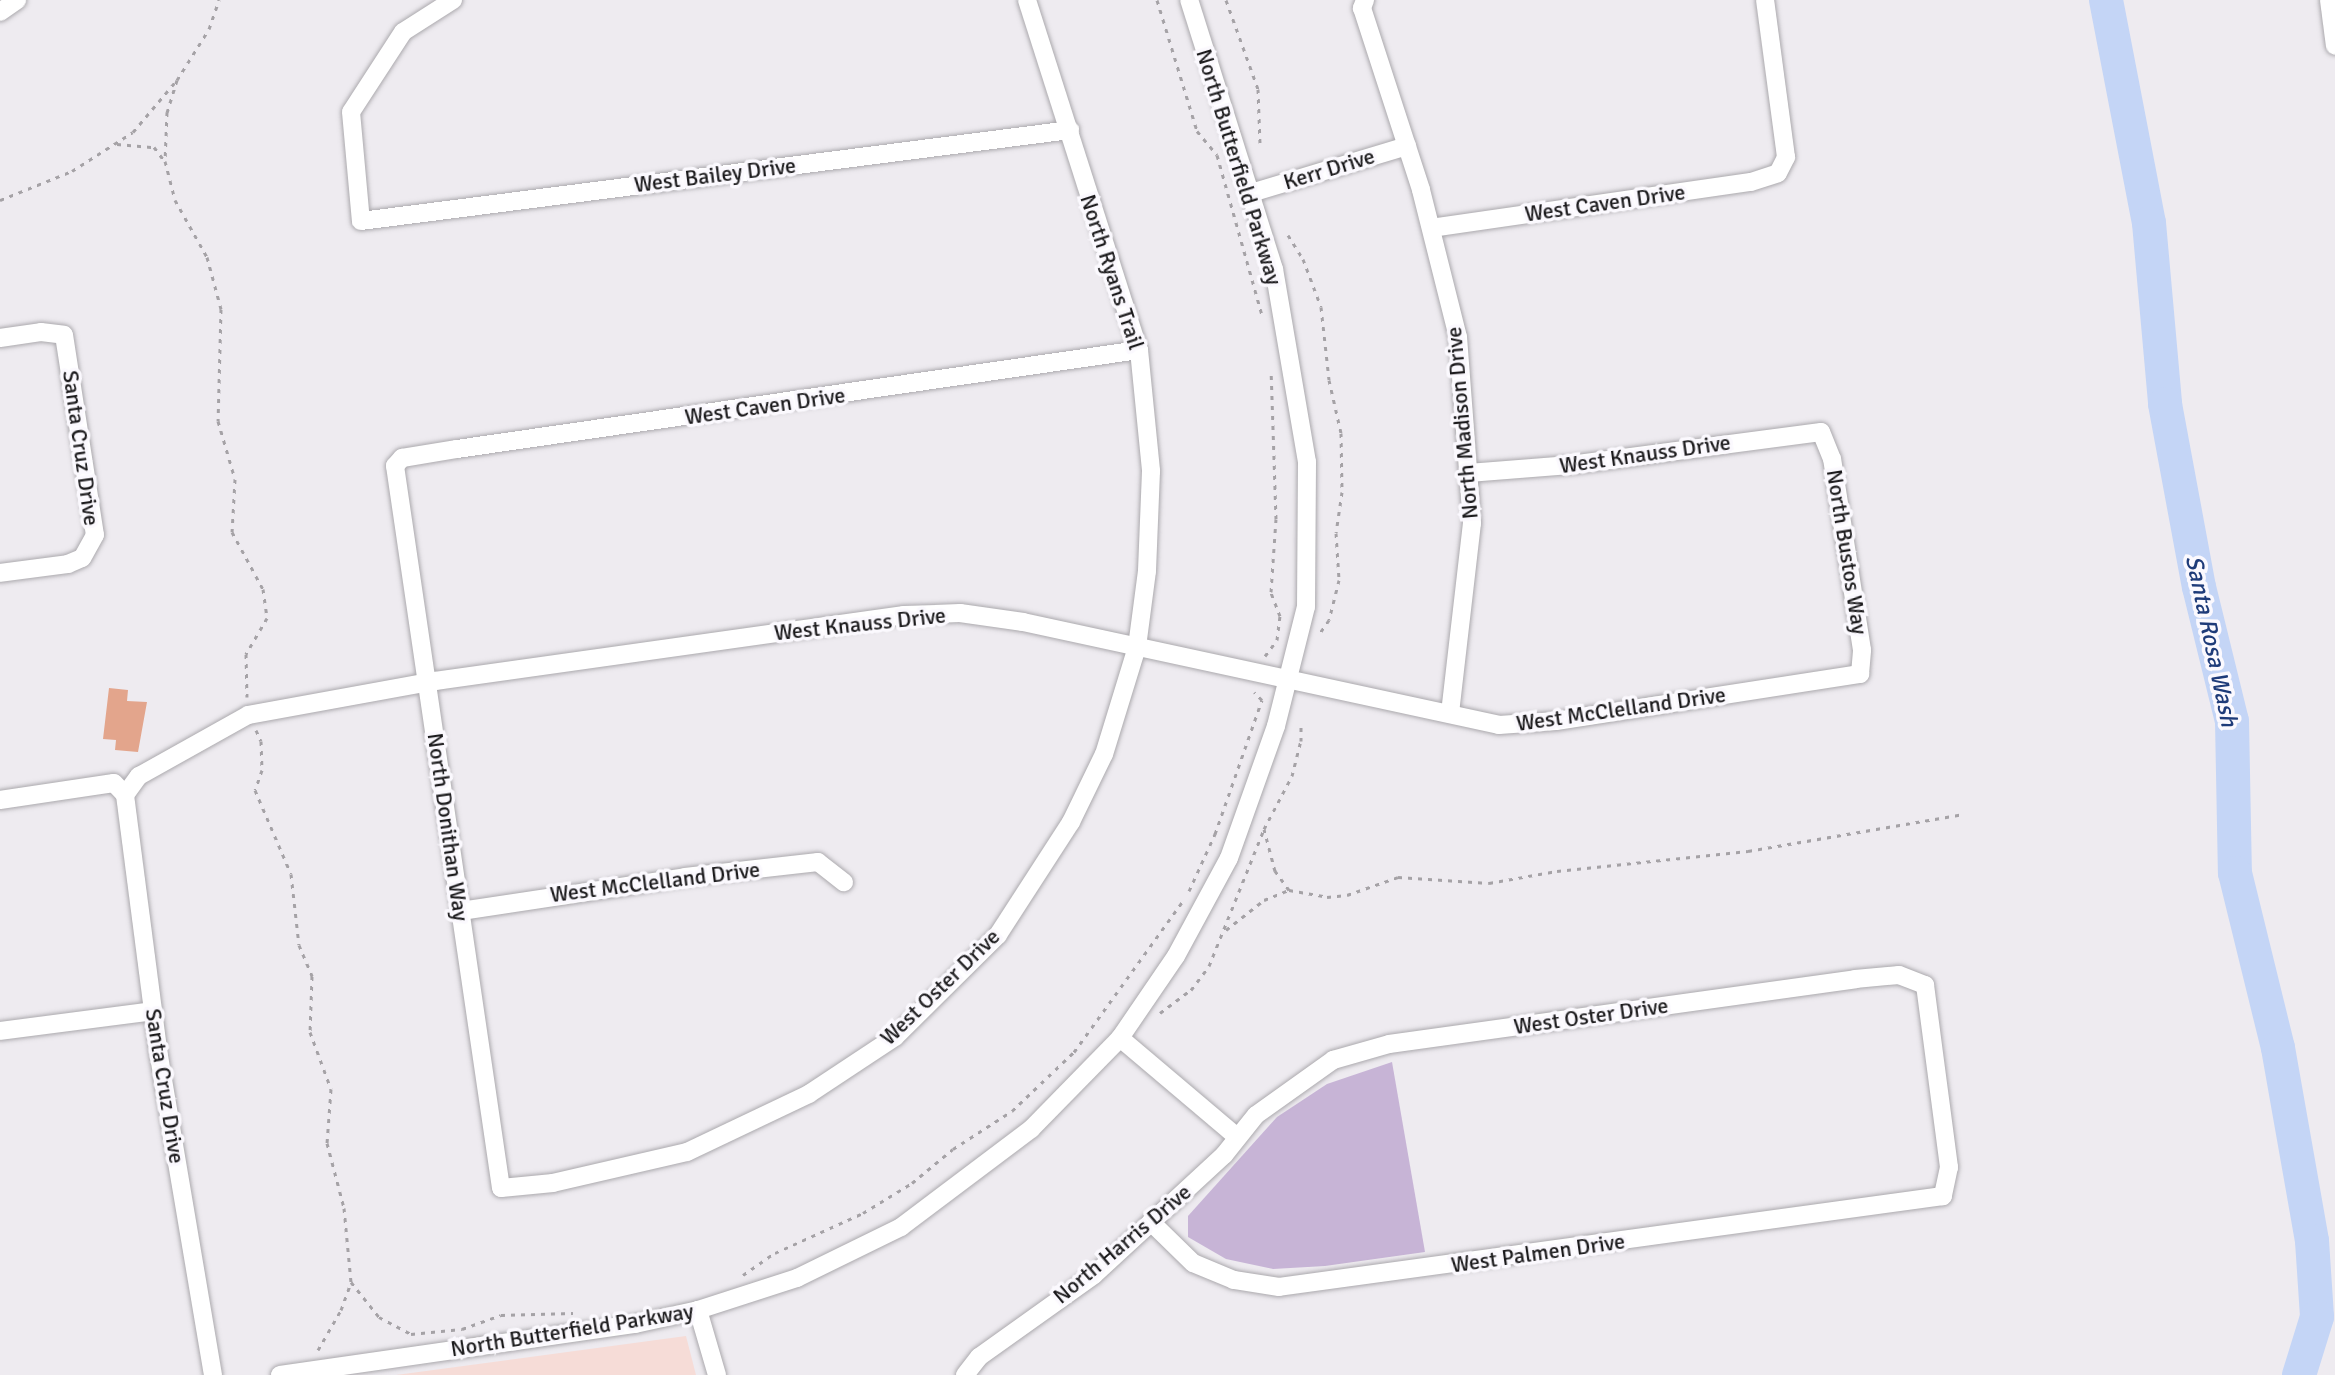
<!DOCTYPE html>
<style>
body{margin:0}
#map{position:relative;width:2335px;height:1375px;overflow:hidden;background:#eeebf0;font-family:Signika,sans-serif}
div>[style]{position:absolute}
.education>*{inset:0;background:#f6dcd7}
.green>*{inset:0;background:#c7b4d6}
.river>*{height:34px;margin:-17px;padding:0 17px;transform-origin:17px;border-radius:17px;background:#c4d5f6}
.building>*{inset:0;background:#e3a58c}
.path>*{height:3px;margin-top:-1.5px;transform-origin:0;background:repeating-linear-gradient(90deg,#a5a2a6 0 4px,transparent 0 10px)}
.roads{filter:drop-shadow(0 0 2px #aba9ad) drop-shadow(0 0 2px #aba9ad)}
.minor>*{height:18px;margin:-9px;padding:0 9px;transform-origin:9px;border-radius:9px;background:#fff}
span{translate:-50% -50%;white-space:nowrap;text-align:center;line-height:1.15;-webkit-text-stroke:7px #fbf9fe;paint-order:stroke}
.street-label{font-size:22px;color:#1b1a1c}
.water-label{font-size:24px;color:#1e3b79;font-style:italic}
</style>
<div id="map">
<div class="education">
<i style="clip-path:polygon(686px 1336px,696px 1375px,396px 1375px)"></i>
</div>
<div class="green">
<i style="clip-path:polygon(1392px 1062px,1425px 1252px,1325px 1266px,1273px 1269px,1226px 1259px,1188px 1237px,1188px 1216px,1277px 1117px,1327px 1084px)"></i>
</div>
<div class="river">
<i style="left:2106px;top:0;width:227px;rotate:79.1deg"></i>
<i style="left:2149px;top:223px;width:182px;rotate:84.9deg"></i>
<i style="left:2165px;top:404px;width:186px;rotate:79.5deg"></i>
<i style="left:2199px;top:587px;width:138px;rotate:76.2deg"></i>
<i style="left:2232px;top:721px;width:152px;rotate:88.9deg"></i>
<i style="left:2235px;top:873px;width:180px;rotate:76.2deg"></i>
<i style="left:2278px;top:1048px;width:196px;rotate:80deg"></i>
<i style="left:2312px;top:1241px;width:76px;rotate:86.2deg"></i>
<i style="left:2317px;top:1317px;width:61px;rotate:107.2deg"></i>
</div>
<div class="building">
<i style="clip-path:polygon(109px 688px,128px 690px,127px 701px,147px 702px,138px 752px,115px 750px,116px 740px,103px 739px)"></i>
</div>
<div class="path">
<i style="left:1157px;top:0;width:137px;rotate:73deg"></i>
<i style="left:1197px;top:131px;width:31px;rotate:50deg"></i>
<i style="left:1217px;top:155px;width:166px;rotate:74.3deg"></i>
<i style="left:1226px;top:0;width:95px;rotate:70.2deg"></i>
<i style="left:1258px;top:89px;width:54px;rotate:87.9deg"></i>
<i style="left:177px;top:80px;width:34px;rotate:107deg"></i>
<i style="left:167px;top:112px;width:49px;rotate:92.3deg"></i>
<i style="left:165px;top:161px;width:40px;rotate:75.6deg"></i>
<i style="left:175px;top:200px;width:65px;rotate:60.7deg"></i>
<i style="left:207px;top:257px;width:54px;rotate:74.9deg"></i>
<i style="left:221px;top:309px;width:112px;rotate:91.5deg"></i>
<i style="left:218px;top:421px;width:60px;rotate:73.7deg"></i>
<i style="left:235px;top:479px;width:53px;rotate:93.2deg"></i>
<i style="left:232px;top:532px;width:65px;rotate:61.5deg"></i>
<i style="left:263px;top:589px;width:29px;rotate:82deg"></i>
<i style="left:267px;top:618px;width:42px;rotate:120.3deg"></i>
<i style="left:246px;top:654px;width:43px;rotate:88.7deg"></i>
<i style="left:117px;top:144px;width:37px;rotate:5deg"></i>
<i style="left:154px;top:147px;width:15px;rotate:53deg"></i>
<i style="left:0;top:200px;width:78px;rotate:-21.9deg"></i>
<i style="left:72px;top:171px;width:72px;rotate:-32.6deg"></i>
<i style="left:133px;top:132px;width:68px;rotate:-49.8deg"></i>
<i style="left:177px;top:80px;width:60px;rotate:-57.9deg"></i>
<i style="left:209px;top:29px;width:31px;rotate:-71deg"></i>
<i style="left:1288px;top:235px;width:28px;rotate:58deg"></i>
<i style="left:1303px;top:259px;width:51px;rotate:69.4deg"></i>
<i style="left:1321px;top:307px;width:73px;rotate:83.7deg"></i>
<i style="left:1329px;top:380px;width:54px;rotate:77.2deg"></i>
<i style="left:1341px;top:433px;width:59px;rotate:89deg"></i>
<i style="left:1342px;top:492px;width:41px;rotate:98.3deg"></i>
<i style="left:1336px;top:533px;width:47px;rotate:86.3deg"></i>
<i style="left:1339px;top:580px;width:41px;rotate:104deg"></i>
<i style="left:1329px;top:620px;width:16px;rotate:125deg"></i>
<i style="left:1265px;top:656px;width:20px;rotate:-53deg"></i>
<i style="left:1277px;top:640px;width:24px;rotate:-83deg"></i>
<i style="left:1280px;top:616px;width:26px;rotate:-111deg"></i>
<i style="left:1271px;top:592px;width:73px;rotate:-86.1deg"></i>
<i style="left:1276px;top:519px;width:149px;rotate:-91.9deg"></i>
<i style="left:256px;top:730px;width:12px;rotate:66deg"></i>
<i style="left:261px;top:741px;width:29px;rotate:88deg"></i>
<i style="left:262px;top:770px;width:21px;rotate:109deg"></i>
<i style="left:255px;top:790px;width:91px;rotate:66.8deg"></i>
<i style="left:291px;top:874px;width:71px;rotate:83.6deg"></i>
<i style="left:299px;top:945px;width:34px;rotate:67deg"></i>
<i style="left:312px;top:976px;width:56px;rotate:92deg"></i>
<i style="left:310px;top:1032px;width:61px;rotate:69.8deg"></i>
<i style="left:331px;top:1089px;width:54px;rotate:94.2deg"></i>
<i style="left:327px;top:1143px;width:67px;rotate:75.3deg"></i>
<i style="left:344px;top:1208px;width:74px;rotate:84.6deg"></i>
<i style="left:351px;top:1282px;width:45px;rotate:51.3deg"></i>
<i style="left:379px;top:1317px;width:36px;rotate:28deg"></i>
<i style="left:411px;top:1334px;width:51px;rotate:-5.6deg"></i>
<i style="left:462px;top:1329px;width:41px;rotate:-19.7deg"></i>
<i style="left:501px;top:1315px;width:72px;rotate:-1.6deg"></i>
<i style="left:1289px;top:890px;width:39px;rotate:10deg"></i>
<i style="left:1327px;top:897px;width:20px;rotate:-6deg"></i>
<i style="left:1347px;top:895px;width:54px;rotate:-19.4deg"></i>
<i style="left:1398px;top:877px;width:91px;rotate:3.8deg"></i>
<i style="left:1489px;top:883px;width:69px;rotate:-10deg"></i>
<i style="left:1557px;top:871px;width:192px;rotate:-6deg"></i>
<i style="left:1748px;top:851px;width:219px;rotate:-9.7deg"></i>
<i style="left:1189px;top:891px;width:63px;rotate:-65.5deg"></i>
<i style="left:1215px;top:834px;width:142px;rotate:-70.7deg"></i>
<i style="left:1262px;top:700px;width:11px;rotate:-135deg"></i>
<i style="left:1226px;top:930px;width:48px;rotate:-38.3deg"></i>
<i style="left:1264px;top:900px;width:27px;rotate:-22deg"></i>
<i style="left:1289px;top:890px;width:24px;rotate:-126deg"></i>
<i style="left:1275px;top:871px;width:43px;rotate:-104.7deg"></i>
<i style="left:1160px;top:1013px;width:39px;rotate:-37deg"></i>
<i style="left:1191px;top:990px;width:30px;rotate:-53deg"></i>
<i style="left:1209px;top:966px;width:148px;rotate:-68.1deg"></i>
<i style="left:1264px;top:829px;width:60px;rotate:-62.2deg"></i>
<i style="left:1292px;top:776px;width:36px;rotate:-76deg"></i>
<i style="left:1301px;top:741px;width:18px;rotate:-90deg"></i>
<i style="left:743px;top:1275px;width:39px;rotate:-35deg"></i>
<i style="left:775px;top:1253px;width:97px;rotate:-24.4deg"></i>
<i style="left:863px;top:1213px;width:57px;rotate:-31.5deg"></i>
<i style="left:912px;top:1183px;width:53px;rotate:-39.7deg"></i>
<i style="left:953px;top:1149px;width:70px;rotate:-32.8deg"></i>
<i style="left:1012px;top:1111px;width:86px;rotate:-43.6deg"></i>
<i style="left:1074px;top:1052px;width:186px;rotate:-54.2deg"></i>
<i style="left:318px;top:1350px;width:46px;rotate:-60.1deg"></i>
<i style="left:341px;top:1310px;width:30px;rotate:-70deg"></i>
</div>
<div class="roads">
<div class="minor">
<i style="left:453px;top:0;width:59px;rotate:147.4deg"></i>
<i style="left:403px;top:32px;width:95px;rotate:123deg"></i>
<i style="left:351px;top:112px;width:109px;rotate:84.8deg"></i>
<i style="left:361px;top:221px;width:715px;rotate:-7.31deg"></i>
<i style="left:1027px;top:0;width:367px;rotate:72.3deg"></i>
<i style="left:1139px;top:350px;width:122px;rotate:84.3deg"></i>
<i style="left:1151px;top:471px;width:100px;rotate:92.3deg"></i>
<i style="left:1147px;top:571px;width:77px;rotate:97.5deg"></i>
<i style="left:1137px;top:647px;width:112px;rotate:107.1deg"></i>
<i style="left:1104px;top:754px;width:76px;rotate:115.9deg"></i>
<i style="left:1071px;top:822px;width:135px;rotate:122.9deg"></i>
<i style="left:998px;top:935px;width:145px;rotate:135.3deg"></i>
<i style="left:895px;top:1037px;width:103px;rotate:146.5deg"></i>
<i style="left:809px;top:1094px;width:135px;rotate:154.6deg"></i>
<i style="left:687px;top:1152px;width:138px;rotate:167deg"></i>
<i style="left:553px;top:1183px;width:52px;rotate:174.5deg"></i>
<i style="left:501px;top:1188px;width:730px;rotate:-98.35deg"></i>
<i style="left:395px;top:466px;width:11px;rotate:-49deg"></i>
<i style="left:402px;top:458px;width:56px;rotate:-9.3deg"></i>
<i style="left:457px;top:449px;width:689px;rotate:-8.26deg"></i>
<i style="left:1365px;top:0;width:9px;rotate:111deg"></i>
<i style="left:1362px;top:8px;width:191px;rotate:72deg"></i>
<i style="left:1421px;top:190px;width:152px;rotate:75.9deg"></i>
<i style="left:1458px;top:337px;width:187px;rotate:85.7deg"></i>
<i style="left:1472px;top:523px;width:192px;rotate:96.6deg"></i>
<i style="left:2329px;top:0;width:46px;rotate:82.6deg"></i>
<i style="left:0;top:12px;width:21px;rotate:-35deg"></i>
<i style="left:1251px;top:193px;width:163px;rotate:-16.8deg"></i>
<i style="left:1431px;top:228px;width:323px;rotate:-8.2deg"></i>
<i style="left:1751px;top:182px;width:28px;rotate:-18deg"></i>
<i style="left:1778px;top:173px;width:18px;rotate:-63deg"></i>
<i style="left:1786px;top:157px;width:158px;rotate:-97.6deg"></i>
<i style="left:0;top:338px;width:41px;rotate:-8.3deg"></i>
<i style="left:41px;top:332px;width:23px;rotate:7deg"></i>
<i style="left:64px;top:335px;width:202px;rotate:81.2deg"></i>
<i style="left:95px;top:535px;width:26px;rotate:119deg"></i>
<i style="left:82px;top:558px;width:15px;rotate:157deg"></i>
<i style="left:68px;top:564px;width:69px;rotate:172.5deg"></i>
<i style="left:125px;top:795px;width:24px;rotate:-54deg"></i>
<i style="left:139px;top:776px;width:125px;rotate:-29.2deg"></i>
<i style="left:248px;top:715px;width:190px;rotate:-10.3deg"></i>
<i style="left:435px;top:681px;width:474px;rotate:-8deg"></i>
<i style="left:904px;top:615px;width:56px;rotate:-2deg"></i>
<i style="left:960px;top:613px;width:64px;rotate:8.1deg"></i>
<i style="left:1023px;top:622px;width:487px;rotate:12.2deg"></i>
<i style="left:1499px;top:725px;width:57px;rotate:-4deg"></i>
<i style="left:1556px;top:721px;width:308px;rotate:-8.8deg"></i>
<i style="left:1860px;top:674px;width:24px;rotate:-85deg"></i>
<i style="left:1862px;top:650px;width:193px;rotate:-98.9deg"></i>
<i style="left:1832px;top:459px;width:29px;rotate:-112deg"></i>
<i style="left:1821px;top:432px;width:253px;rotate:172.5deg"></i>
<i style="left:1570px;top:465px;width:102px;rotate:175.5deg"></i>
<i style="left:125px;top:795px;width:263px;rotate:82.6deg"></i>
<i style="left:159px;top:1056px;width:324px;rotate:80.4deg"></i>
<i style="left:0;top:800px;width:115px;rotate:-8.5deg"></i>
<i style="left:114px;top:783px;width:16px;rotate:47deg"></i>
<i style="left:461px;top:911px;width:227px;rotate:-8.6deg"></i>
<i style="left:685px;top:877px;width:134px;rotate:-6.4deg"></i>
<i style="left:818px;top:862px;width:33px;rotate:38deg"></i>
<i style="left:0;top:1031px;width:154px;rotate:-7.4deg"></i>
<i style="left:1120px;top:1038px;width:153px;rotate:40.2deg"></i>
<i style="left:698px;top:1310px;width:68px;rotate:73.7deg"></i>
<i style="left:280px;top:1375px;width:359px;rotate:-8.2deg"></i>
<i style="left:635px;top:1324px;width:65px;rotate:-12.5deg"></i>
<i style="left:698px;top:1310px;width:104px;rotate:-17.9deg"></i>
<i style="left:797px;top:1278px;width:116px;rotate:-26.1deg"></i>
<i style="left:901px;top:1227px;width:163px;rotate:-37deg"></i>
<i style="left:1031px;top:1129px;width:127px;rotate:-45.6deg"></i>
<i style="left:1120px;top:1038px;width:99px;rotate:-55.7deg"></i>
<i style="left:1176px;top:956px;width:111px;rotate:-61.6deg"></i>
<i style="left:1229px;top:858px;width:140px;rotate:-70.4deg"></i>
<i style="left:1276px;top:726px;width:123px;rotate:-75.9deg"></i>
<i style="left:1306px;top:607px;width:145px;rotate:-89.6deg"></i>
<i style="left:1307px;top:462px;width:196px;rotate:-99.7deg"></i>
<i style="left:1274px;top:269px;width:282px;rotate:-107.5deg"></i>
<i style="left:965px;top:1375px;width:23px;rotate:-52deg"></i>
<i style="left:979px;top:1357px;width:141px;rotate:-35.5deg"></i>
<i style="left:1094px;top:1275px;width:177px;rotate:-42.7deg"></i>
<i style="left:1224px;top:1155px;width:51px;rotate:-51.3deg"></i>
<i style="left:1256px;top:1115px;width:95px;rotate:-35.5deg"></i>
<i style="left:1333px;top:1060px;width:58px;rotate:-15.9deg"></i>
<i style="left:1389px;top:1044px;width:471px;rotate:-7.9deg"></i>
<i style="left:1855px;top:979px;width:44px;rotate:-5.2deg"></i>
<i style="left:1899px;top:975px;width:28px;rotate:21deg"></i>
<i style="left:1925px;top:985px;width:184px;rotate:82.5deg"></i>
<i style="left:1949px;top:1167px;width:30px;rotate:102deg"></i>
<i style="left:1943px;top:1196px;width:670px;rotate:172.2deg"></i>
<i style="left:1279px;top:1287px;width:46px;rotate:-171.2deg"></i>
<i style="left:1234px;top:1280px;width:44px;rotate:-157.5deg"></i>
<i style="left:1193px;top:1263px;width:59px;rotate:-135.7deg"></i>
</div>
</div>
<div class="street-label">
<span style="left:1239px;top:167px;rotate:73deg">North Butterfield Parkway</span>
<span style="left:1329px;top:169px;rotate:-17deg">Kerr Drive</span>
<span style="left:715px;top:175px;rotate:-7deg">West Bailey Drive</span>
<span style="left:1605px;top:203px;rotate:-8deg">West Caven Drive</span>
<span style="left:1112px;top:272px;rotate:72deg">North Ryans Trail</span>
<span style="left:765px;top:406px;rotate:-8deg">West Caven Drive</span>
<span style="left:1462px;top:423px;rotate:-95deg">North Madison Drive</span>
<span style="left:81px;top:448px;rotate:82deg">Santa Cruz Drive</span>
<span style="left:1645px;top:454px;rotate:-8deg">West Knauss Drive</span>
<span style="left:1847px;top:552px;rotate:81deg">North Bustos Way</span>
<span style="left:860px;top:624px;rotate:-6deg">West Knauss Drive</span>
<span style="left:1621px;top:709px;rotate:-8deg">West McClelland Drive</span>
<span style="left:448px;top:827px;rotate:82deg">North Donithan Way</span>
<span style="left:655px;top:882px;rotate:-7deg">West McClelland Drive</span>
<span style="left:940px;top:987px;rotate:-44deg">West Oster Drive</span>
<span style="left:1591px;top:1016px;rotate:-8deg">West Oster Drive</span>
<span style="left:165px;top:1086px;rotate:81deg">Santa Cruz Drive</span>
<span style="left:1122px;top:1244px;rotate:-40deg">North Harris Drive</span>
<span style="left:1538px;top:1253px;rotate:-8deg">West Palmen Drive</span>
<span style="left:572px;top:1330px;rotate:-9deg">North Butterfield Parkway</span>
</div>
<div class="water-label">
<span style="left:2211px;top:641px;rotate:78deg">Santa Rosa Wash</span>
</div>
</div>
